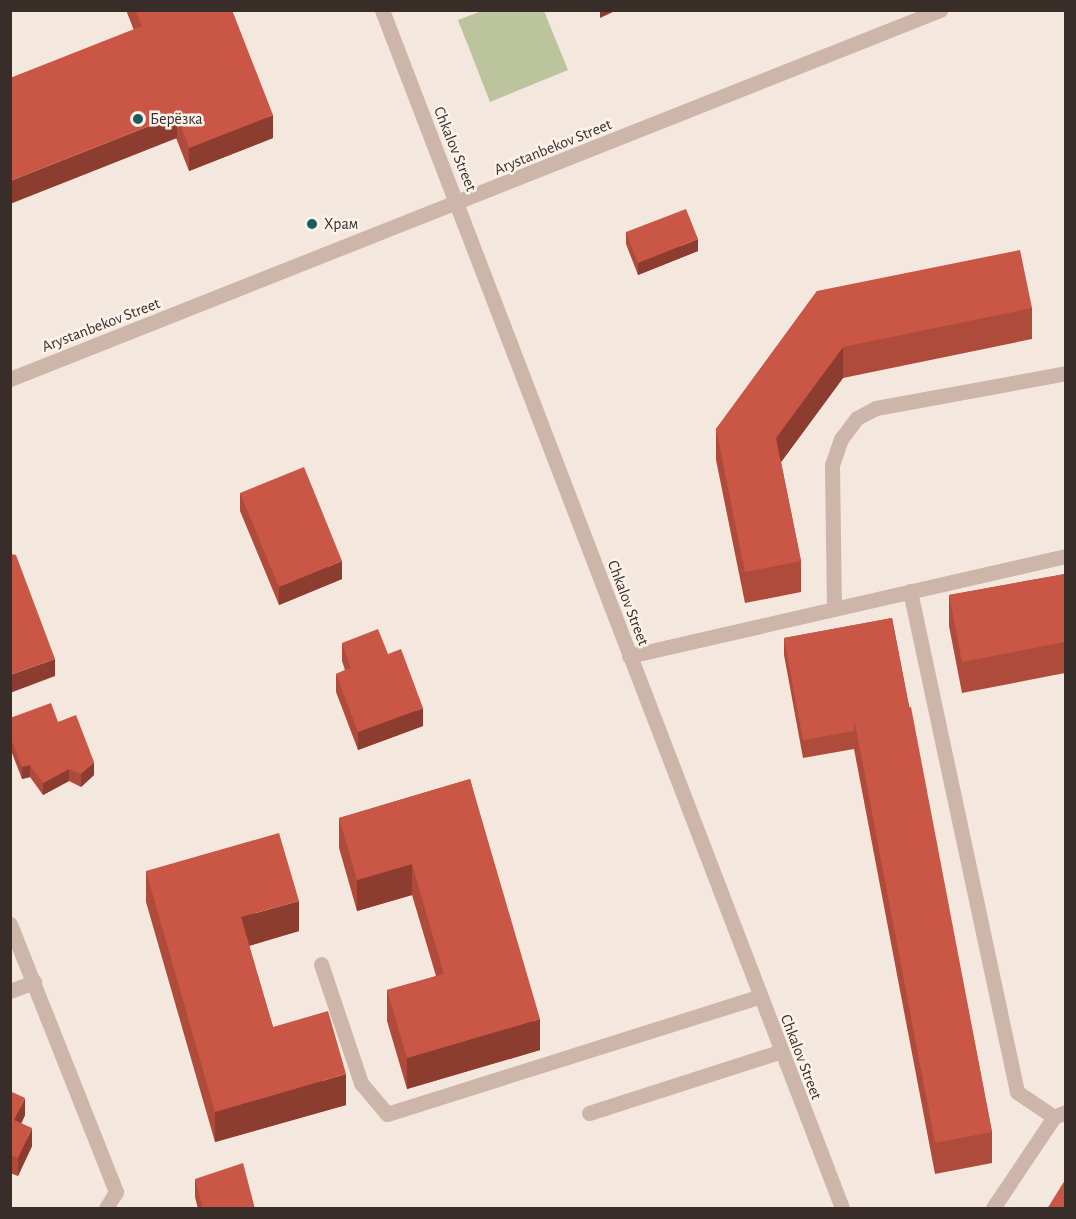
<!DOCTYPE html>
<meta charset="utf-8">
<style>
body{margin:0}
#map{position:relative;width:1076px;height:1219px;overflow:hidden;background:#f4e7de;font-family:"Alegreya Sans",sans-serif}
div>[style]{position:absolute}
.green>*{inset:0;background:#bbc49d}
.service>*{height:15px;margin:-7.5px;padding:0 7.5px;transform-origin:7.5px;border-radius:7.5px;background:#cdb5a9}
.minor>*{height:15px;margin:-7.5px;padding:0 7.5px;transform-origin:7.5px;border-radius:7.5px;background:#cdb5a9}
.tertiary>*{height:15px;margin:-7.5px;padding:0 7.5px;transform-origin:7.5px;border-radius:7.5px;background:#cdb5a9}
.wall>*{inset:0;background:#ae4b3b}
.shaded-wall>*{inset:0;background:#8d3d30}
.building>*{inset:0;background:#ca5745}
.dots>*{width:16px;height:16px;translate:-50% -50%;box-sizing:border-box;border:3px solid #fbf2eb;border-radius:50%}
span{translate:-50% -50%;white-space:nowrap;text-align:center;line-height:1.15;-webkit-text-stroke:5px #fbf2eb;paint-order:stroke}
.poi-label{font-size:16px;color:#392d29}
.left{translate:0 -50%;text-align:left}
.street-label{font-size:16px;color:#392d29}
.frame{position:absolute;inset:0;border:12px solid #392d29;pointer-events:none}
</style>
<div id="map">
<div class="green">
<i style="clip-path:polygon(482px 11px,544px 11px,568px 70px,490px 102px,458px 20px)"></i>
</div>
<div class="service">
<i style="left:910px;top:591px;width:512px;rotate:77.94deg"></i>
<i style="left:1017px;top:1092px;width:45px;rotate:34deg"></i>
<i style="left:834px;top:609px;width:144px;rotate:-90.8deg"></i>
<i style="left:832px;top:465px;width:28px;rotate:-71deg"></i>
<i style="left:841px;top:439px;width:26px;rotate:-53deg"></i>
<i style="left:857px;top:418px;width:21px;rotate:-28deg"></i>
<i style="left:876px;top:408px;width:193px;rotate:-10.4deg"></i>
<i style="left:629px;top:656px;width:448px;rotate:-12.9deg"></i>
<i style="left:10px;top:924px;width:288px;rotate:68.4deg"></i>
<i style="left:116px;top:1192px;width:19px;rotate:122deg"></i>
<i style="left:321px;top:964px;width:126px;rotate:71.4deg"></i>
<i style="left:361px;top:1083px;width:40px;rotate:50deg"></i>
<i style="left:387px;top:1114px;width:389px;rotate:-17.5deg"></i>
<i style="left:589px;top:1113px;width:200px;rotate:-17.8deg"></i>
<i style="left:993px;top:1208px;width:110px;rotate:-56.2deg"></i>
<i style="left:1054px;top:1117px;width:13px;rotate:-23deg"></i>
</div>
<div class="minor">
<i style="left:10px;top:991px;width:26px;rotate:-21deg"></i>
</div>
<div class="tertiary">
<i style="left:382px;top:10px;width:1283px;rotate:68.99deg"></i>
<i style="left:10px;top:379px;width:1001px;rotate:-21.64deg"></i>
</div>
<div class="wall">
<i style="clip-path:polygon(126px 10px,232px 10px,273px 138px,189px 171px)"></i>
<i style="clip-path:polygon(626px 232px,698px 251px,638px 275px,626px 244px)"></i>
<i style="clip-path:polygon(817px 291px,1032px 308px,1032px 339px,843px 378px,781px 462px,801px 561px,801px 592px,745px 603px,716px 460px,716px 429px)"></i>
<i style="clip-path:polygon(240px 493px,342px 579px,279px 605px,240px 511px)"></i>
<i style="clip-path:polygon(1065px 574px,1065px 673px,962px 693px,949px 626px,949px 595px)"></i>
<i style="clip-path:polygon(892px 618px,992px 1132px,992px 1163px,935px 1174px,854px 749px,803px 758px,784px 655px,784px 638px)"></i>
<i style="clip-path:polygon(342px 643px,388px 654px,423px 726px,358px 750px,336px 692px,336px 674px,345px 670px,342px 661px)"></i>
<i style="clip-path:polygon(10px 718px,58px 722px,94px 775px,81px 787px,69px 781px,43px 795px,30px 777px,22px 779px,10px 748px)"></i>
<i style="clip-path:polygon(470px 779px,540px 1050px,407px 1089px,387px 1021px,387px 990px,436px 976px,412px 895px,357px 911px,339px 848px,339px 818px)"></i>
<i style="clip-path:polygon(146px 871px,299px 931px,249px 946px,273px 1027px,346px 1105px,215px 1142px,146px 902px)"></i>
<i style="clip-path:polygon(10px 1091px,25px 1115px,21px 1124px,32px 1146px,18px 1176px,10px 1173px)"></i>
<i style="clip-path:polygon(195px 1179px,255px 1209px,198px 1209px,195px 1197px)"></i>
</div>
<div class="shaded-wall">
<i style="clip-path:polygon(600px 10px,617px 10px,600px 18px)"></i>
<i style="clip-path:polygon(177px 115px,177px 138px,10px 204px,10px 181px)"></i>
<i style="clip-path:polygon(273px 115px,273px 138px,189px 171px,189px 148px)"></i>
<i style="clip-path:polygon(698px 239px,698px 251px,638px 275px,638px 263px)"></i>
<i style="clip-path:polygon(843px 347px,843px 378px,776px 469px,776px 438px)"></i>
<i style="clip-path:polygon(342px 561px,342px 579px,279px 605px,279px 587px)"></i>
<i style="clip-path:polygon(55px 659px,55px 676px,10px 693px,10px 675px)"></i>
<i style="clip-path:polygon(423px 708px,423px 726px,358px 750px,358px 732px)"></i>
<i style="clip-path:polygon(94px 762px,94px 775px,81px 787px,81px 774px)"></i>
<i style="clip-path:polygon(30px 765px,30px 777px,22px 779px,22px 767px)"></i>
<i style="clip-path:polygon(69px 769px,69px 781px,43px 795px,43px 783px)"></i>
<i style="clip-path:polygon(412px 864px,412px 895px,357px 911px,357px 880px)"></i>
<i style="clip-path:polygon(299px 901px,299px 931px,241px 948px,241px 917px)"></i>
<i style="clip-path:polygon(540px 1019px,540px 1050px,407px 1089px,407px 1058px)"></i>
<i style="clip-path:polygon(346px 1074px,346px 1105px,215px 1142px,215px 1112px)"></i>
<i style="clip-path:polygon(25px 1098px,25px 1115px,14px 1138px,14px 1120px)"></i>
<i style="clip-path:polygon(32px 1128px,32px 1146px,18px 1176px,18px 1158px)"></i>
</div>
<div class="building">
<i style="clip-path:polygon(135px 10px,232px 10px,273px 115px,189px 148px,177px 115px,10px 181px,10px 78px,142px 26px)"></i>
<i style="clip-path:polygon(686px 209px,698px 239px,638px 263px,626px 232px)"></i>
<i style="clip-path:polygon(1020px 250px,1032px 308px,843px 347px,776px 438px,801px 561px,745px 572px,716px 429px,817px 291px)"></i>
<i style="clip-path:polygon(304px 467px,342px 561px,279px 587px,240px 493px)"></i>
<i style="clip-path:polygon(10px 554px,16px 555px,55px 659px,10px 675px)"></i>
<i style="clip-path:polygon(1065px 574px,1065px 642px,962px 662px,949px 595px)"></i>
<i style="clip-path:polygon(892px 618px,909px 708px,854px 718px,854px 731px,803px 740px,784px 638px)"></i>
<i style="clip-path:polygon(378px 629px,388px 654px,401px 649px,423px 708px,358px 732px,336px 674px,351px 668px,342px 643px)"></i>
<i style="clip-path:polygon(51px 703px,58px 722px,76px 715px,94px 762px,81px 774px,69px 769px,43px 783px,30px 765px,22px 767px,10px 736px,10px 718px)"></i>
<i style="clip-path:polygon(911px 707px,992px 1132px,935px 1143px,854px 718px)"></i>
<i style="clip-path:polygon(470px 779px,540px 1019px,407px 1058px,387px 990px,444px 974px,412px 864px,357px 880px,339px 818px)"></i>
<i style="clip-path:polygon(279px 833px,299px 901px,241px 917px,273px 1027px,328px 1011px,346px 1074px,215px 1112px,146px 871px)"></i>
<i style="clip-path:polygon(10px 1091px,25px 1098px,14px 1120px,32px 1128px,18px 1158px,10px 1155px)"></i>
<i style="clip-path:polygon(243px 1163px,255px 1209px,203px 1209px,195px 1179px)"></i>
<i style="clip-path:polygon(1065px 1180px,1065px 1209px,1047px 1209px)"></i>
</div>
<div class="dots">
<i style="left:138px;top:119px;background:#1d5d5a"></i>
<i style="left:312px;top:224px;background:#1d5d5a"></i>
</div>
<div class="poi-label">
<span class="left" style="left:150px;top:119px">Берёзка</span>
<span class="left" style="left:324px;top:224px">Храм</span>
</div>
<div class="street-label">
<span style="left:553px;top:147px;rotate:-22deg">Arystanbekov Street</span>
<span style="left:455px;top:149px;rotate:68deg">Chkalov Street</span>
<span style="left:101px;top:325px;rotate:-21deg">Arystanbekov Street</span>
<span style="left:628px;top:603px;rotate:69deg">Chkalov Street</span>
<span style="left:801px;top:1057px;rotate:69deg">Chkalov Street</span>
</div>
<div class="frame"></div>
</div>
